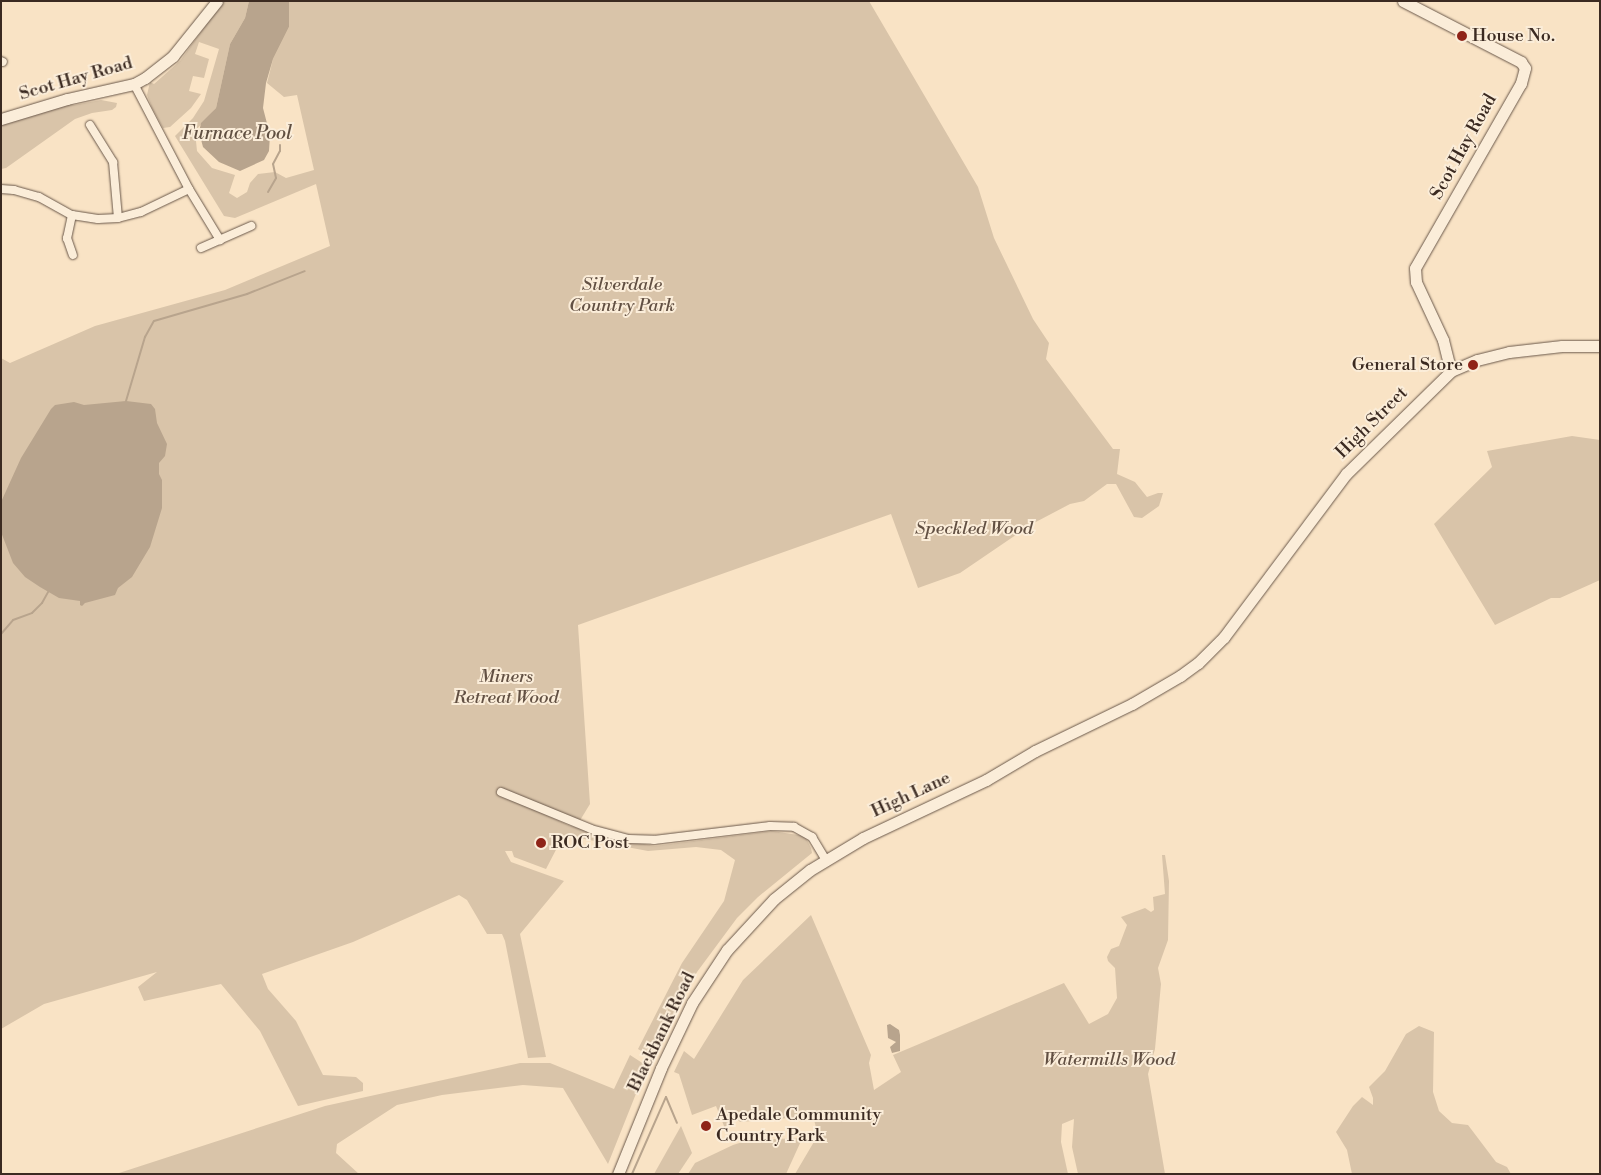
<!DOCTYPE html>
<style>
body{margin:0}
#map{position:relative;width:1601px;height:1175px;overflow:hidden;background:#f9e3c5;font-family:"Libre Bodoni",serif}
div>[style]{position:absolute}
.green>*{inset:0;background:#d9c4a9}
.water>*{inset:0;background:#b8a48d}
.stream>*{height:2px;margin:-1px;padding:0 1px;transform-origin:1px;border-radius:1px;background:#b8a48d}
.roads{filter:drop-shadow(0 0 1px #6a584a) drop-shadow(0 0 1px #6a584a)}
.street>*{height:8px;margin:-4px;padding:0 4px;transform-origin:4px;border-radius:4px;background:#fbedd9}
.secondary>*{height:11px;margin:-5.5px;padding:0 5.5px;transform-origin:5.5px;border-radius:5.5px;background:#fbedd9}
.dots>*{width:14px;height:14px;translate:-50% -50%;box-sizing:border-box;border:2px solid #fbedd9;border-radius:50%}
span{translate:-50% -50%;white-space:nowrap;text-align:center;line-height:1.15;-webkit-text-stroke:4px #fbedd9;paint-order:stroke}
.poi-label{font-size:18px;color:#3b2a21}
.left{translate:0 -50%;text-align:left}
.right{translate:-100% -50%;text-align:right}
.street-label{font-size:18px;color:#3b2a21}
.park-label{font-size:18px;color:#625043;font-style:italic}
.water-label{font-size:19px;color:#604f41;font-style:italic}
.frame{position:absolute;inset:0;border:2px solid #3b2a21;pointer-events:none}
</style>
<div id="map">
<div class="green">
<i style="clip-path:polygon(223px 1px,249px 1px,245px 18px,230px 44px,216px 108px,195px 131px,197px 151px,212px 168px,235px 175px,229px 193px,237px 198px,247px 192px,250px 183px,258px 174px,275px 172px,286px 178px,314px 170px,297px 95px,284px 97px,267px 83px,273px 59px,289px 27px,289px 1px,869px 1px,978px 187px,994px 238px,1033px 319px,1049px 343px,1046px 359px,1113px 449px,1120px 449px,1117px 474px,1135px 482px,1147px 497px,1158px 493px,1163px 493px,1159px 506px,1142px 518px,1134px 517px,1116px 484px,1107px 484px,1084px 501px,1070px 504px,1032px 524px,960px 573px,918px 588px,891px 514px,578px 625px,590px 804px,579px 822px,522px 804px,568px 825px,611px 838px,655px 846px,772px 831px,805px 836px,811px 848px,812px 853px,758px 897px,737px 918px,697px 972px,651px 1057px,638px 1049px,682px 963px,724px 901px,735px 860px,721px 850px,696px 847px,648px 851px,568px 836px,559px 844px,546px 869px,514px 857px,512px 851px,505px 851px,511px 862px,564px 881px,520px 934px,546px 1057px,528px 1058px,505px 941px,502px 934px,487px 934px,467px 900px,459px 895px,353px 942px,262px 974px,268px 989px,296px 1021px,323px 1075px,356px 1077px,363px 1083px,363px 1091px,298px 1106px,260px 1031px,221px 984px,144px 1001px,138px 987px,157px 972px,44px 1004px,1px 1029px,1px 358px,10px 363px,95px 326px,225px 290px,330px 246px,316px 184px,235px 218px,224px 216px,175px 136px,193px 118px,204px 101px,219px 49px,199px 42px,195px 54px,209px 59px,204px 78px,193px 76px,189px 91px,201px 94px,191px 108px,170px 127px,163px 128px,152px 108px,147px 95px,150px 82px,154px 84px,180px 61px)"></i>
<i style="clip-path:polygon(101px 100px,117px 103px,116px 107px,112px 110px,92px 113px,75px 119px,6px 168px,1px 169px,1px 124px,65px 103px,74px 105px)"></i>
<i style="clip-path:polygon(1572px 436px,1600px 440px,1600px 580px,1560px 598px,1551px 598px,1495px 625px,1434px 524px,1492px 467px,1487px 451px)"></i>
<i style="clip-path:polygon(1162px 855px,1165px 855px,1169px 881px,1168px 940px,1158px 968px,1161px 984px,1155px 1049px,1148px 1074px,1165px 1174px,1078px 1174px,1072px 1147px,1074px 1119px,1062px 1124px,1061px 1142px,1068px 1174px,795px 1174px,818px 1135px,813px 1116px,740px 1122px,736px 1118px,726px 1131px,716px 1106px,692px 1115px,679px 1074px,674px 1072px,684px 1051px,694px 1059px,743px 980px,811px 915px,871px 1055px,869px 1063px,874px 1090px,901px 1072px,893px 1055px,1064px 983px,1089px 1024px,1108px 1014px,1117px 998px,1115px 968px,1108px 961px,1107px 957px,1111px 949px,1119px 946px,1127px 925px,1121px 917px,1145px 908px,1151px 912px,1154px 910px,1153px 897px,1165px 894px)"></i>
<i style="clip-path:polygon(1419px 1026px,1434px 1032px,1433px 1092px,1439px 1111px,1452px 1123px,1468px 1125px,1496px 1162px,1507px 1167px,1511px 1174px,1352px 1174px,1347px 1150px,1336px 1132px,1353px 1106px,1362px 1097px,1373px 1105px,1373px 1098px,1369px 1087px,1385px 1071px,1406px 1034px)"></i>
<i style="clip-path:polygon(630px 1055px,647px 1066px,608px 1164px,563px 1088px,523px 1085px,442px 1095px,397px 1105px,337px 1144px,336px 1153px,359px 1174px,116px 1174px,325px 1106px,520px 1063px,550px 1063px,614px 1089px)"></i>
<i style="clip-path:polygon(681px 1126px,692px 1153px,678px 1174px,654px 1174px)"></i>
<i style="clip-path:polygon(801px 1138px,801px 1141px,786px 1174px,688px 1174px,695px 1163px,733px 1145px,749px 1140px)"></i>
</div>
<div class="water">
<i style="clip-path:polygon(249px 1px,289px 1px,289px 27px,273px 59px,266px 83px,263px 108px,270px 135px,269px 151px,264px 160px,240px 171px,219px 162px,203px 147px,199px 132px,201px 123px,216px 108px,230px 44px,245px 18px)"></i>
<i style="clip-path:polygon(126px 401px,151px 404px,155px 409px,157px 423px,167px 444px,165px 456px,159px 463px,159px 474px,162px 480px,162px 508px,150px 547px,132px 577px,118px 588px,115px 595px,85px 603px,82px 606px,80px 605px,80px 601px,59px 598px,40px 587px,25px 577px,13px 563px,1px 532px,1px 502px,21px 458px,51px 409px,55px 405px,74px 402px,84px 405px)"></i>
<i style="clip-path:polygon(890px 1024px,899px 1030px,900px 1035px,900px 1051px,892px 1053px,890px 1047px,896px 1042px,888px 1038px,887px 1025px)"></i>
</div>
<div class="stream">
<i style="left:268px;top:192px;width:16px;rotate:-60deg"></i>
<i style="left:276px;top:178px;width:14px;rotate:-102deg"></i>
<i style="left:273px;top:164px;width:15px;rotate:-62deg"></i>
<i style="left:280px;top:151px;width:6px;rotate:-90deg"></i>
<i style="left:126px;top:401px;width:67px;rotate:-73.5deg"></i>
<i style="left:145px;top:337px;width:18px;rotate:-61deg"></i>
<i style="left:154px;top:321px;width:97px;rotate:-16.2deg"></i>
<i style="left:247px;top:294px;width:62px;rotate:-21.6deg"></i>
<i style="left:1px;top:634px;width:18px;rotate:-49deg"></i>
<i style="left:13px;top:620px;width:20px;rotate:-20deg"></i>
<i style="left:32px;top:613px;width:14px;rotate:-45deg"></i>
<i style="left:42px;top:603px;width:13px;rotate:-61deg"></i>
<i style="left:632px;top:1174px;width:84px;rotate:-66.2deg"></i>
<i style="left:666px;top:1097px;width:28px;rotate:67deg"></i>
</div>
<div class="roads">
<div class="street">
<i style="left:1px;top:61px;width:2px;rotate:27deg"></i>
<i style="left:134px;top:84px;width:119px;rotate:62.4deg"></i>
<i style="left:189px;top:189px;width:60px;rotate:58.7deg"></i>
<i style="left:90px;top:125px;width:44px;rotate:58.1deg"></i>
<i style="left:113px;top:162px;width:56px;rotate:84.9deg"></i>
<i style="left:1px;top:189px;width:13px;rotate:4deg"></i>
<i style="left:14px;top:190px;width:26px;rotate:16deg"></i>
<i style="left:39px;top:197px;width:38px;rotate:29deg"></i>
<i style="left:72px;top:215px;width:26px;rotate:9deg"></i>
<i style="left:98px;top:219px;width:20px;rotate:-3deg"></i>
<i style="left:118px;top:218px;width:24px;rotate:-15deg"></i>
<i style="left:141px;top:212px;width:53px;rotate:-25.6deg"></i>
<i style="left:72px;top:215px;width:24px;rotate:102deg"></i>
<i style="left:67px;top:238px;width:18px;rotate:71deg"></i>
<i style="left:201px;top:248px;width:55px;rotate:-23.7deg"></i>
<i style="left:501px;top:792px;width:97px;rotate:22.3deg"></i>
<i style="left:591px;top:829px;width:39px;rotate:15deg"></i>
<i style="left:629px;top:839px;width:25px;rotate:2deg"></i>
<i style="left:654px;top:840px;width:117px;rotate:-6.9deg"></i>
<i style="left:770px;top:826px;width:24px;rotate:2deg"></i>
<i style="left:794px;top:827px;width:21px;rotate:29deg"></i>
<i style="left:812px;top:837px;width:27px;rotate:59deg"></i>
</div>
<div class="secondary">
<i style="left:1403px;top:1px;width:133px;rotate:27.3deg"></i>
<i style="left:1521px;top:62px;width:7px;rotate:56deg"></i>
<i style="left:1525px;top:68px;width:16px;rotate:105deg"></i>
<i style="left:1521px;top:83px;width:213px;rotate:119.8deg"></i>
<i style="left:1415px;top:268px;width:14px;rotate:86deg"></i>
<i style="left:1416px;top:282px;width:64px;rotate:65deg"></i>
<i style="left:1443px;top:340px;width:32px;rotate:76deg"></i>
<i style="left:1px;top:119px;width:69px;rotate:-16.9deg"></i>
<i style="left:67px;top:99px;width:69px;rotate:-12.6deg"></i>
<i style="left:134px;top:84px;width:13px;rotate:-29deg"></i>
<i style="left:145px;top:78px;width:36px;rotate:-38deg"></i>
<i style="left:173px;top:56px;width:70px;rotate:-51.3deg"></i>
<i style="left:618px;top:1174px;width:114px;rotate:-67.9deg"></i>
<i style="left:661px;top:1068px;width:72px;rotate:-64.5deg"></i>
<i style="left:692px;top:1003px;width:64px;rotate:-56.6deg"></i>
<i style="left:727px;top:950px;width:69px;rotate:-47.3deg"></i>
<i style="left:774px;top:899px;width:46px;rotate:-38.9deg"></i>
<i style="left:810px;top:870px;width:62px;rotate:-31.1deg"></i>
<i style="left:863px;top:838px;width:136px;rotate:-25.2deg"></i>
<i style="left:986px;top:780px;width:57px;rotate:-30.6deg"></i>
<i style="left:1035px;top:751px;width:108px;rotate:-25.9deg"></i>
<i style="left:1132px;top:704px;width:56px;rotate:-30.3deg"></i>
<i style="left:1180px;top:676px;width:22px;rotate:-36deg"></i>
<i style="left:1198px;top:663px;width:37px;rotate:-45deg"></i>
<i style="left:1224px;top:637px;width:204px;rotate:-53.2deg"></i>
<i style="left:1346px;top:474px;width:147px;rotate:-44.4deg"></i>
<i style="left:1451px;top:371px;width:28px;rotate:-23deg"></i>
<i style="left:1477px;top:360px;width:33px;rotate:-14deg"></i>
<i style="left:1509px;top:352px;width:53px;rotate:-6.5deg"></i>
<i style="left:1562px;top:346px;width:38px"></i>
</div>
</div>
<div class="dots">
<i style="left:1462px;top:36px;background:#8f2418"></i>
<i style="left:1473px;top:365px;background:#8f2418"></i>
<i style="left:541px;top:843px;background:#8f2418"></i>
<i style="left:706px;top:1126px;background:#8f2418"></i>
</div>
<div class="poi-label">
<span class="left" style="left:1472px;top:36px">House No.</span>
<span class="right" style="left:1463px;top:365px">General Store</span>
<span class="left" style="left:551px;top:843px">ROC Post</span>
<span class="left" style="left:716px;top:1126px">Apedale Community<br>Country Park</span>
</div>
<div class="street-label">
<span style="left:76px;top:79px;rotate:-16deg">Scot Hay Road</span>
<span style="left:1464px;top:147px;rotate:-61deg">Scot Hay Road</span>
<span style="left:1372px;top:423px;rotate:-45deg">High Street</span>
<span style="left:911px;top:795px;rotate:-25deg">High Lane</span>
<span style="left:662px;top:1032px;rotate:-64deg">Blackbank Road</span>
</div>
<div class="park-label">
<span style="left:622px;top:296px">Silverdale<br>Country Park</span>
<span style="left:974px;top:529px">Speckled Wood</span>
<span style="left:506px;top:688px">Miners<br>Retreat Wood</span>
<span style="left:1109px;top:1060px">Watermills Wood</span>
</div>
<div class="water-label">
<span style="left:237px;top:134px">Furnace Pool</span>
</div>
<div class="frame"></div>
</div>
